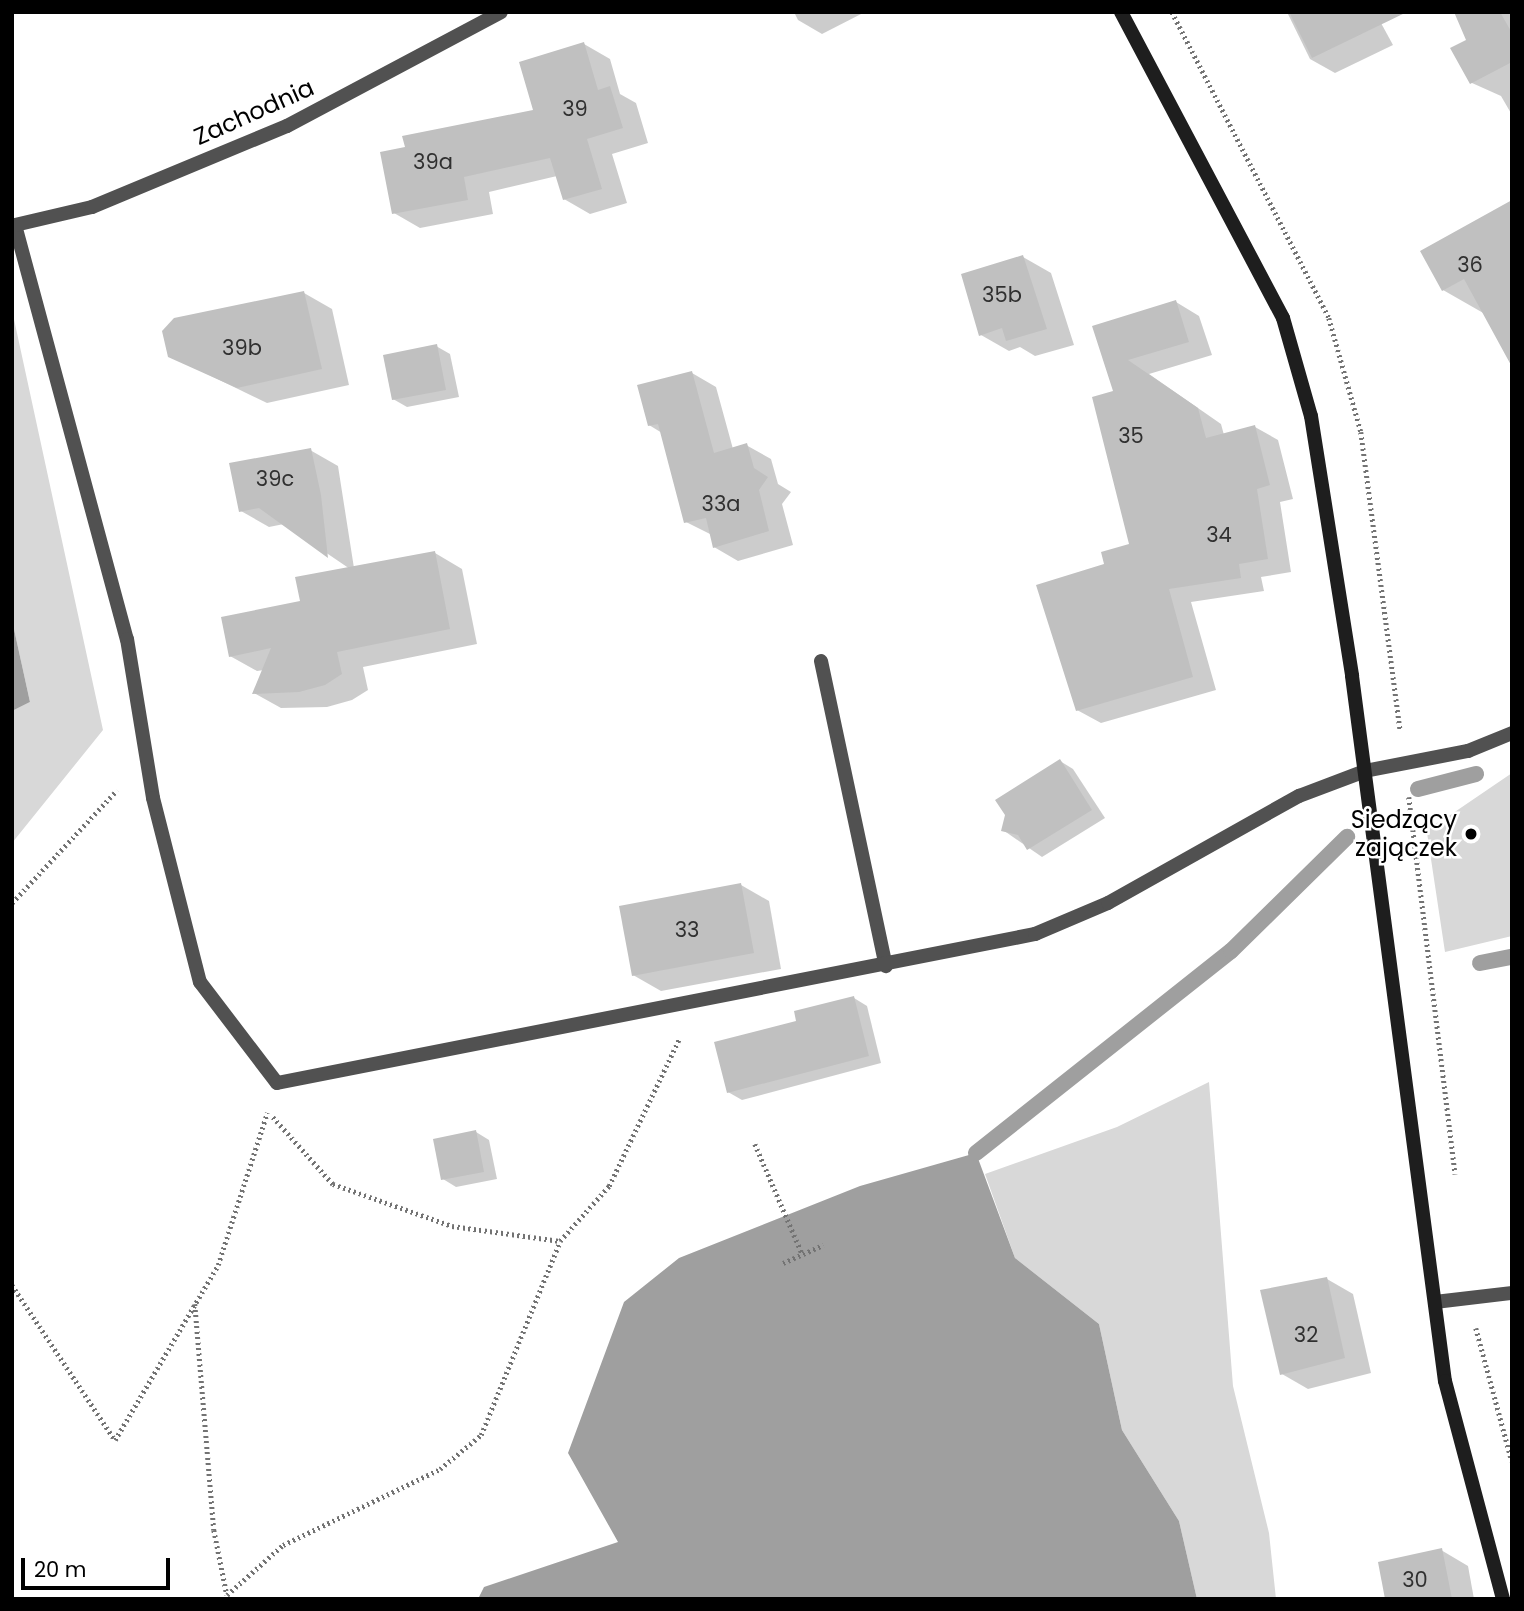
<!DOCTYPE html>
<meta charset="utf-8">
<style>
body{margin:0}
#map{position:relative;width:1524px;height:1611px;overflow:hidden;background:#fff;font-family:Poppins,sans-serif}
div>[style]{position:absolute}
.green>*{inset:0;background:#d8d8d8}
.water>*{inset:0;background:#9f9f9f}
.shadow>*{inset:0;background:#0003}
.stream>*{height:16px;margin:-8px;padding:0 8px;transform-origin:8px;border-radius:8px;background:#9f9f9f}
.building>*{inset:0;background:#c0c0c0}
.path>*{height:4.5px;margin-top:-2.25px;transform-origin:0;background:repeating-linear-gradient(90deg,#737373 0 2px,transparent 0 5.5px)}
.lane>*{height:14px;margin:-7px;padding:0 7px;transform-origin:7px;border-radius:7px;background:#515151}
.street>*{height:14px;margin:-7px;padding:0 7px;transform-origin:7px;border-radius:7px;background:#515151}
.secondary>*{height:14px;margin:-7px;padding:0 7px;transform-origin:7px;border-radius:7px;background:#1e1e1e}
.dots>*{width:19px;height:19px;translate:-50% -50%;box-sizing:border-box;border:4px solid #fff;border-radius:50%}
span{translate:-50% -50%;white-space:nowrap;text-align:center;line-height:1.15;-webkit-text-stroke:5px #fff;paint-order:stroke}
.number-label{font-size:21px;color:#303030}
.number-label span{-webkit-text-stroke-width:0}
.street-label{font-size:24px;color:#000}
.poi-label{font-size:24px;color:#000}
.right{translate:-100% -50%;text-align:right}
.frame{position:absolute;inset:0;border:14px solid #000;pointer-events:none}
.scale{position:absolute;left:21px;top:1558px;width:149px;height:32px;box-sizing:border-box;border:4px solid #000;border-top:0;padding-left:9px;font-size:21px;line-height:24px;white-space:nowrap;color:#000;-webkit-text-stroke:5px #fff;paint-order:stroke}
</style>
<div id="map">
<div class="green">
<i style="clip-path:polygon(12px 310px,103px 730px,12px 843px,12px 711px,30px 702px,12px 620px)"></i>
<i style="clip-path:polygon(1512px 773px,1512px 936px,1445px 952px,1426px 826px,1440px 822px)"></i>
<i style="clip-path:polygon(1209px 1082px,1233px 1386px,1269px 1533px,1276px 1599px,1197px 1599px,1179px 1521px,1122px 1430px,1099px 1324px,1015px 1258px,985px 1174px,1117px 1127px)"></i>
</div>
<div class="water">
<i style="clip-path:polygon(12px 620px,30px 702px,12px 711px)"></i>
<i style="clip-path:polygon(976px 1153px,1015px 1258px,1099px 1324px,1122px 1430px,1179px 1521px,1197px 1599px,478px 1599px,484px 1587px,618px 1542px,568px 1453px,624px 1302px,679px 1258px,860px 1186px)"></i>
</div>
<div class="shadow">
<i style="clip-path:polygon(794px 12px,865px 12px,822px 34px,798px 20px)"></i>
<i style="clip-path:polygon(1287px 12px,1375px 12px,1393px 45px,1335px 73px,1310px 59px)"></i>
<i style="clip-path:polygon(1456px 12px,1512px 12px,1512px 115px,1501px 96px,1472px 83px,1468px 41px)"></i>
<i style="clip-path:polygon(584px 44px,610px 59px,620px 94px,636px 103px,648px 143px,612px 154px,627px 203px,590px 214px,564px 199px,557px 176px,489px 192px,493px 214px,420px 228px,394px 213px,535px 111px)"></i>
<i style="clip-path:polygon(1512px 202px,1485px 314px,1443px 290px)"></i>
<i style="clip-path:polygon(1023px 257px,1051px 273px,1074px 345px,1035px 356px,1020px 347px,1009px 351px,981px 335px)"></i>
<i style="clip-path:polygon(304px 293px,332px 309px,349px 385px,267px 403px,170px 356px)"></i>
<i style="clip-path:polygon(1176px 302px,1199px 316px,1212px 355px,1149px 374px,1221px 424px,1224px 435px,1255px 427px,1278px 440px,1293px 499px,1280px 502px,1291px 572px,1261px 577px,1264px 591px,1191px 602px,1216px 690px,1101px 723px,1077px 710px,1106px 565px,1131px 545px,1115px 392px,1094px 327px)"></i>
<i style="clip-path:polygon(436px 346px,450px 354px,459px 397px,407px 407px,393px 399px)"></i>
<i style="clip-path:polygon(692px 373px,716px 387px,733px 449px,746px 445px,771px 459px,778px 484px,791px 492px,782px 504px,793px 545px,738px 561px,714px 547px,712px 535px,686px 522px,662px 433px,649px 425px)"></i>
<i style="clip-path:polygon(310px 450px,338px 466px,354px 568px,435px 553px,462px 569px,477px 644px,363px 667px,368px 690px,352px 700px,327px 707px,281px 708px,254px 693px,264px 670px,257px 671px,230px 656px,350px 569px,284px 524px,269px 527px,241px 511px)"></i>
<i style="clip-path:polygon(1060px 761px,1073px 769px,1105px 818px,1042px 857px,1003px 830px)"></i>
<i style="clip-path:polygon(741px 885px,769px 901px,781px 969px,661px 991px,633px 975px)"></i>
<i style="clip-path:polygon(854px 998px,867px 1006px,881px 1063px,742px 1100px,728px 1092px,799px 1022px)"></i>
<i style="clip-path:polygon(476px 1132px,489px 1140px,497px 1179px,456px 1187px,443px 1179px)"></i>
<i style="clip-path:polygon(1327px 1279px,1353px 1294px,1371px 1373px,1308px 1389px,1282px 1374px)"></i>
<i style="clip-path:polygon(1441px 1550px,1468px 1566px,1474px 1599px,1387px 1599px)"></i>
</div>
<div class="stream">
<i style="left:1418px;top:789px;width:60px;rotate:-14.5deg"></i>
<i style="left:1480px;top:963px;width:33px;rotate:-11deg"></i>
<i style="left:976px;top:1153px;width:325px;rotate:-38.4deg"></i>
<i style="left:1231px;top:951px;width:163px;rotate:-44.5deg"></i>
</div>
<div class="building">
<i style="clip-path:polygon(1289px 12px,1407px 12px,1312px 58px)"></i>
<i style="clip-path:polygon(1454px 12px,1500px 12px,1512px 33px,1512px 62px,1470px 84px,1450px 48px,1466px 40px)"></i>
<i style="clip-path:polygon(584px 42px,598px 90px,610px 86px,623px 128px,587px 139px,602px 189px,563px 200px,550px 158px,464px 177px,468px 200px,392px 214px,380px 152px,405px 147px,402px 136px,533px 110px,519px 62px)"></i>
<i style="clip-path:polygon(1512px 200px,1512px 367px,1464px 279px,1442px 291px,1420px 251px)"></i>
<i style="clip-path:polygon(1023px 255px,1047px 329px,1006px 341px,1002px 328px,979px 336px,961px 274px)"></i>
<i style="clip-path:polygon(304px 291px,322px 369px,237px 388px,168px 357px,162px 331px,174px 318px)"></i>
<i style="clip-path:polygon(1176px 300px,1189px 342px,1128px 360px,1198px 408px,1206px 438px,1255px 425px,1270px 485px,1257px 489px,1268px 559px,1239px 564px,1241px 578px,1169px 589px,1193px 677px,1076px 711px,1036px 585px,1104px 564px,1101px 552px,1129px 544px,1092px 397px,1113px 391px,1092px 326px)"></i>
<i style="clip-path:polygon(437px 344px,446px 390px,392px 400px,383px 355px)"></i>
<i style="clip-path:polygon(692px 371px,714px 453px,747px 443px,754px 468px,768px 477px,759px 490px,769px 531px,713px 548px,706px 518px,684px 523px,658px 424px,648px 426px,637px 385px)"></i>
<i style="clip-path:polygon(311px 448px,321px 495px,328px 558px,259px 508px,239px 512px,229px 463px)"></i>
<i style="clip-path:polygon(435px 551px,450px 629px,337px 652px,342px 674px,325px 685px,299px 692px,252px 694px,271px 648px,229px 657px,221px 617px,300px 601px,295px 577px)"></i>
<i style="clip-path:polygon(1060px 759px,1092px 810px,1027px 850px,1018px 835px,1001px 831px,1005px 815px,995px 800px)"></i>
<i style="clip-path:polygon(741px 883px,754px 953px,632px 976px,619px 906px)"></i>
<i style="clip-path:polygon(854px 996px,869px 1056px,727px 1093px,714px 1042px,796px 1021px,794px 1011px)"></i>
<i style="clip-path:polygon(476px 1130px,484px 1172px,441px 1180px,433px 1139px)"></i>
<i style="clip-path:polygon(1327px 1277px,1345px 1358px,1280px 1375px,1260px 1290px)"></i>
<i style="clip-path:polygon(1442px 1548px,1452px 1599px,1385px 1599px,1378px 1562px)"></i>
</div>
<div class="path">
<i style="left:1172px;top:12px;width:344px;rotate:62.8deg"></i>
<i style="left:1329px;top:318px;width:118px;rotate:74.3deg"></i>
<i style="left:1361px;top:432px;width:300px;rotate:82.5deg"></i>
<i style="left:1409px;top:797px;width:380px;rotate:83deg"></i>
<i style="left:12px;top:903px;width:154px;rotate:-47.1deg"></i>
<i style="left:273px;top:1117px;width:90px;rotate:48.2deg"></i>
<i style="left:333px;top:1184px;width:126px;rotate:19.4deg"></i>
<i style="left:452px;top:1226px;width:109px;rotate:7.9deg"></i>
<i style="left:560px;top:1241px;width:74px;rotate:-48.3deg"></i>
<i style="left:609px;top:1186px;width:163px;rotate:-64.5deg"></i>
<i style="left:755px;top:1144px;width:119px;rotate:66.7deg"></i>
<i style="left:783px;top:1263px;width:44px;rotate:-24.2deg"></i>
<i style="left:12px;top:1285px;width:186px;rotate:56.4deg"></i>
<i style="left:115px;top:1440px;width:203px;rotate:-59.5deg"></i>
<i style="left:218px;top:1265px;width:160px;rotate:-72.1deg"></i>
<i style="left:195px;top:1304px;width:227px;rotate:85.2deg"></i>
<i style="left:214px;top:1530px;width:66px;rotate:78.7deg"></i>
<i style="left:227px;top:1595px;width:75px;rotate:-41.8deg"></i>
<i style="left:283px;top:1545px;width:174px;rotate:-25.8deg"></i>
<i style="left:440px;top:1469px;width:53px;rotate:-39.7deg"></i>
<i style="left:481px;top:1435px;width:209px;rotate:-67.8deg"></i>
<i style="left:1476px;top:1328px;width:138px;rotate:74.9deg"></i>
</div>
<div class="lane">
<i style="left:15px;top:225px;width:429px;rotate:74.9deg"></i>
<i style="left:127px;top:639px;width:161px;rotate:80.7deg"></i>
<i style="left:153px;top:798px;width:190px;rotate:75.7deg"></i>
<i style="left:200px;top:982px;width:127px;rotate:52.7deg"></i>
<i style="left:1435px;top:1302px;width:78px;rotate:-6.7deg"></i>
</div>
<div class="street">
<i style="left:15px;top:225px;width:79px;rotate:-13.2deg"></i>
<i style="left:92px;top:207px;width:211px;rotate:-22.6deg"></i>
<i style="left:287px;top:126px;width:242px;rotate:-28deg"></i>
<i style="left:821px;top:661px;width:312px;rotate:78deg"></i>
<i style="left:277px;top:1083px;width:773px;rotate:-11.12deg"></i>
<i style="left:1035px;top:934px;width:79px;rotate:-23deg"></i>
<i style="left:1108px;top:903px;width:219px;rotate:-29.3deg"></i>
<i style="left:1299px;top:796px;width:71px;rotate:-20.7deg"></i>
<i style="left:1365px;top:771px;width:105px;rotate:-11deg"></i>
<i style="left:1468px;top:751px;width:48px;rotate:-22.2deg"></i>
</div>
<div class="secondary">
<i style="left:1121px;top:12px;width:346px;rotate:62.1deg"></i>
<i style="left:1283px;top:318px;width:102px;rotate:74.1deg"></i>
<i style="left:1311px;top:416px;width:263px;rotate:81deg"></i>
<i style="left:1352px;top:676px;width:711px;rotate:82.49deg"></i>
<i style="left:1445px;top:1381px;width:226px;rotate:75.1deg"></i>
</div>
<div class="dots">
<i style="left:1471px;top:834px;background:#000"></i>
</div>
<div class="number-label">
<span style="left:575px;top:109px">39</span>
<span style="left:433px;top:162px">39a</span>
<span style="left:1470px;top:265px">36</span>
<span style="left:1002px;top:295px">35b</span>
<span style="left:242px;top:348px">39b</span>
<span style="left:1131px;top:436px">35</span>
<span style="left:275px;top:479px">39c</span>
<span style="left:721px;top:504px">33a</span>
<span style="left:1219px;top:535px">34</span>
<span style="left:687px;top:930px">33</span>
<span style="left:1306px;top:1335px">32</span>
<span style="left:1415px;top:1580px">30</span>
</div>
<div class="street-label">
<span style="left:254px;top:112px;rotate:-24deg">Zachodnia</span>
</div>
<div class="poi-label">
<span class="right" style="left:1457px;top:834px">Siedzący<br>zajączek</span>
</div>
<div class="frame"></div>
<div class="scale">20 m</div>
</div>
